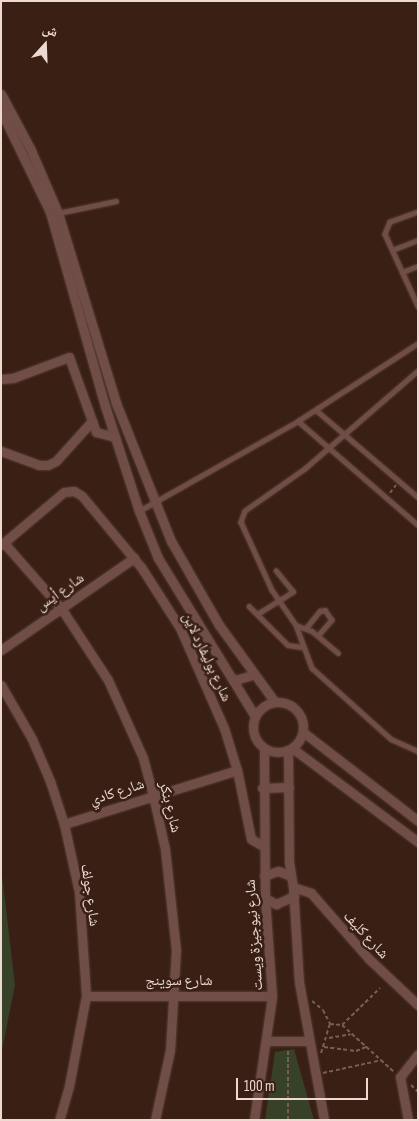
<!DOCTYPE html>
<meta charset="utf-8">
<style>
body{margin:0}
#map{position:relative;width:419px;height:1121px;overflow:hidden;background:#391f14;font-family:"Sofia Sans Condensed","Noto Naskh Arabic",sans-serif}
div>[style]{position:absolute}
.green>*{inset:0;background:#374127}
.path>*{height:2px;margin-top:-1px;transform-origin:0;background:repeating-linear-gradient(90deg,#775f56 0 4px,transparent 0 6.5px)}
.roads{filter:drop-shadow(0 0 1px #563d32) drop-shadow(0 0 1px #563d32)}
.lane>*{height:4.5px;margin:-2.25px;padding:0 2.25px;transform-origin:2.25px;border-radius:2.25px;background:#704d47}
.street>*{height:9px;margin:-4.5px;padding:0 4.5px;transform-origin:4.5px;border-radius:4.5px;background:#704d47}
.street>.ring{margin:-4.5px;padding:0;box-sizing:content-box;background:none;border:9px solid #704d47;border-radius:50%}
span{translate:-50% -50%;white-space:nowrap;text-align:center;line-height:1.15;-webkit-text-stroke:5px #391f14;paint-order:stroke}
.street-label{font-size:15px;color:#ecd9d2}
.frame{position:absolute;inset:0;border:2px solid #ecd9d2;pointer-events:none}
.north{position:absolute;left:20px;top:20px;width:50px;height:50px;-webkit-text-stroke:4px #391f14;paint-order:stroke;rotate:20deg;font-size:14px;font-weight:700;line-height:20px;text-align:center;color:#ecd9d2}
.north::after{content:'';display:block;margin:auto;width:18px;height:22px;background:#ecd9d2;clip-path:polygon(50% 0,100% 100%,50% 72%,0 100%)}
.scale{position:absolute;left:236px;top:1078px;width:132px;height:22px;box-sizing:border-box;border:2px solid #ecd9d2;border-top:0;padding-left:6px;font-size:15px;line-height:18px;white-space:nowrap;color:#ecd9d2;-webkit-text-stroke:4px #391f14;paint-order:stroke}
</style>
<div id="map">
<div class="green">
<i style="clip-path:polygon(1px 867px,15px 985px,1px 1055px)"></i>
<i style="clip-path:polygon(294px 1049px,314px 1120px,265px 1120px,275px 1052px)"></i>
</div>
<div class="path">
<i style="left:390px;top:493px;width:10px;rotate:-53deg"></i>
<i style="left:312px;top:1001px;width:14px;rotate:39deg"></i>
<i style="left:323px;top:1010px;width:16px;rotate:63deg"></i>
<i style="left:330px;top:1024px;width:12px;rotate:5deg"></i>
<i style="left:342px;top:1025px;width:69px;rotate:42deg"></i>
<i style="left:342px;top:1025px;width:53px;rotate:-44.2deg"></i>
<i style="left:329px;top:1038px;width:22px;rotate:-10deg"></i>
<i style="left:324px;top:1047px;width:32px;rotate:7deg"></i>
<i style="left:356px;top:1051px;width:11px;rotate:-22deg"></i>
<i style="left:321px;top:1053px;width:30px;rotate:-73deg"></i>
<i style="left:323px;top:1073px;width:60px;rotate:-12.4deg"></i>
<i style="left:411px;top:1085px;width:10px;rotate:45deg"></i>
<i style="left:288px;top:1120px;width:70px;rotate:-90deg"></i>
</div>
<div class="roads">
<div class="lane">
<i style="left:418px;top:212px;width:30px;rotate:160deg"></i>
<i style="left:390px;top:222px;width:13px;rotate:113deg"></i>
<i style="left:385px;top:234px;width:79px;rotate:65.4deg"></i>
<i style="left:58px;top:213px;width:59px;rotate:-11.7deg"></i>
<i style="left:392px;top:250px;width:28px;rotate:-21deg"></i>
<i style="left:402px;top:272px;width:17px;rotate:-21deg"></i>
<i style="left:418px;top:371px;width:150px;rotate:139.1deg"></i>
<i style="left:305px;top:469px;width:73px;rotate:145deg"></i>
<i style="left:245px;top:511px;width:12px;rotate:110deg"></i>
<i style="left:241px;top:522px;width:75px;rotate:65.5deg"></i>
<i style="left:272px;top:590px;width:42px;rotate:55.6deg"></i>
<i style="left:296px;top:625px;width:46px;rotate:69.6deg"></i>
<i style="left:312px;top:668px;width:106px;rotate:41.9deg"></i>
<i style="left:391px;top:739px;width:30px;rotate:24deg"></i>
<i style="left:316px;top:410px;width:134px;rotate:40.5deg"></i>
<i style="left:298px;top:421px;width:159px;rotate:40.9deg"></i>
<i style="left:139px;top:511px;width:183px;rotate:-29.5deg"></i>
<i style="left:298px;top:421px;width:143px;rotate:-33deg"></i>
<i style="left:249px;top:606px;width:55px;rotate:45deg"></i>
<i style="left:288px;top:645px;width:15px;rotate:8deg"></i>
<i style="left:259px;top:613px;width:40px;rotate:-32deg"></i>
<i style="left:293px;top:592px;width:27px;rotate:-129deg"></i>
<i style="left:296px;top:625px;width:17px;rotate:21deg"></i>
<i style="left:312px;top:631px;width:34px;rotate:40deg"></i>
<i style="left:306px;top:628px;width:22px;rotate:-51deg"></i>
<i style="left:320px;top:611px;width:5px;rotate:-11deg"></i>
<i style="left:325px;top:610px;width:12px;rotate:55deg"></i>
<i style="left:332px;top:620px;width:21px;rotate:131deg"></i>
</div>
<div class="street">
<i style="left:1px;top:94px;width:61px;rotate:61.8deg"></i>
<i style="left:30px;top:148px;width:71px;rotate:66.7deg"></i>
<i style="left:58px;top:213px;width:199px;rotate:73deg"></i>
<i style="left:116px;top:403px;width:149px;rotate:68.3deg"></i>
<i style="left:171px;top:541px;width:97px;rotate:60.3deg"></i>
<i style="left:219px;top:625px;width:95px;rotate:54deg"></i>
<i style="left:1px;top:111px;width:112px;rotate:64.1deg"></i>
<i style="left:50px;top:212px;width:202px;rotate:74.2deg"></i>
<i style="left:105px;top:406px;width:110px;rotate:72.1deg"></i>
<i style="left:139px;top:511px;width:51px;rotate:68deg"></i>
<i style="left:158px;top:558px;width:185px;rotate:58.5deg"></i>
<i style="left:1px;top:379px;width:12px;rotate:-5deg"></i>
<i style="left:13px;top:378px;width:60px;rotate:-20.6deg"></i>
<i style="left:69px;top:357px;width:80px;rotate:70.2deg"></i>
<i style="left:96px;top:432px;width:20px;rotate:15deg"></i>
<i style="left:1px;top:451px;width:40px;rotate:20.2deg"></i>
<i style="left:39px;top:465px;width:9px"></i>
<i style="left:48px;top:465px;width:9px;rotate:-27deg"></i>
<i style="left:56px;top:461px;width:54px;rotate:-48deg"></i>
<i style="left:4px;top:543px;width:86px;rotate:48.8deg"></i>
<i style="left:61px;top:608px;width:86px;rotate:56.9deg"></i>
<i style="left:108px;top:680px;width:85px;rotate:65.8deg"></i>
<i style="left:143px;top:758px;width:38px;rotate:75deg"></i>
<i style="left:153px;top:795px;width:55px;rotate:77.5deg"></i>
<i style="left:165px;top:849px;width:102px;rotate:83.8deg"></i>
<i style="left:176px;top:950px;width:100px;rotate:93.4deg"></i>
<i style="left:170px;top:1050px;width:72px;rotate:102.1deg"></i>
<i style="left:1px;top:545px;width:82px;rotate:-40.1deg"></i>
<i style="left:64px;top:492px;width:10px;rotate:-6deg"></i>
<i style="left:74px;top:491px;width:9px;rotate:32deg"></i>
<i style="left:82px;top:496px;width:92px;rotate:50.3deg"></i>
<i style="left:141px;top:567px;width:72px;rotate:57.4deg"></i>
<i style="left:180px;top:628px;width:109px;rotate:66.3deg"></i>
<i style="left:224px;top:728px;width:44px;rotate:72.8deg"></i>
<i style="left:237px;top:770px;width:70px;rotate:78.5deg"></i>
<i style="left:251px;top:839px;width:14px;rotate:30deg"></i>
<i style="left:1px;top:650px;width:162px;rotate:-34.7deg"></i>
<i style="left:235px;top:680px;width:19px;rotate:-16deg"></i>
<i style="left:1px;top:685px;width:62px;rotate:60.1deg"></i>
<i style="left:32px;top:739px;width:46px;rotate:66.8deg"></i>
<i style="left:50px;top:781px;width:45px;rotate:72deg"></i>
<i style="left:64px;top:824px;width:70px;rotate:77.6deg"></i>
<i style="left:79px;top:892px;width:104px;rotate:86.1deg"></i>
<i style="left:86px;top:996px;width:92px;rotate:100.7deg"></i>
<i style="left:69px;top:1086px;width:35px;rotate:106deg"></i>
<i class="ring" style="left:253px;top:702px;width:41px;height:41px"></i>
<i style="left:303px;top:732px;width:145px;rotate:37.7deg"></i>
<i style="left:292px;top:748px;width:157px;rotate:36.7deg"></i>
<i style="left:288px;top:750px;width:112px;rotate:89.5deg"></i>
<i style="left:289px;top:862px;width:25px;rotate:81deg"></i>
<i style="left:293px;top:887px;width:95px;rotate:86.4deg"></i>
<i style="left:299px;top:982px;width:140px;rotate:79.7deg"></i>
<i style="left:262px;top:788px;width:27px;rotate:-2deg"></i>
<i style="left:64px;top:824px;width:181px;rotate:-17.3deg"></i>
<i style="left:264px;top:876px;width:15px;rotate:-20deg"></i>
<i style="left:278px;top:871px;width:14px;rotate:21deg"></i>
<i style="left:293px;top:887px;width:19px;rotate:18deg"></i>
<i style="left:311px;top:893px;width:88px;rotate:48.7deg"></i>
<i style="left:369px;top:959px;width:67px;rotate:43.2deg"></i>
<i style="left:265px;top:898px;width:13px;rotate:29deg"></i>
<i style="left:276px;top:904px;width:20px;rotate:-24deg"></i>
<i style="left:86px;top:996px;width:186px"></i>
<i style="left:268px;top:1041px;width:40px"></i>
<i style="left:254px;top:1120px;width:125px;rotate:-81.7deg"></i>
<i style="left:272px;top:996px;width:98px;rotate:-94.1deg"></i>
<i style="left:265px;top:898px;width:150px;rotate:-90.4deg"></i>
<i style="left:408px;top:1120px;width:44px;rotate:-100.5deg"></i>
<i style="left:400px;top:1077px;width:29px;rotate:-52deg"></i>
</div>
</div>
<div class="street-label">
<span style="left:60px;top:592px;rotate:-35deg">شارع أيس</span>
<span style="left:207px;top:657px;rotate:65deg">شارع بوليفارد لاين</span>
<span style="left:117px;top:792px;rotate:-18deg">شارع كادي</span>
<span style="left:170px;top:807px;rotate:76deg">شارع بنكر</span>
<span style="left:90px;top:895px;rotate:82deg">شارع جولف</span>
<span style="left:254px;top:935px;rotate:-94deg">شارع نيوجيزة ويست</span>
<span style="left:366px;top:935px;rotate:47deg">شارع كليف</span>
<span style="left:179px;top:981px">شارع سوينج</span>
</div>
<div class="frame"></div>
<div class="north">ش</div>
<div class="scale">100 m</div>
</div>
